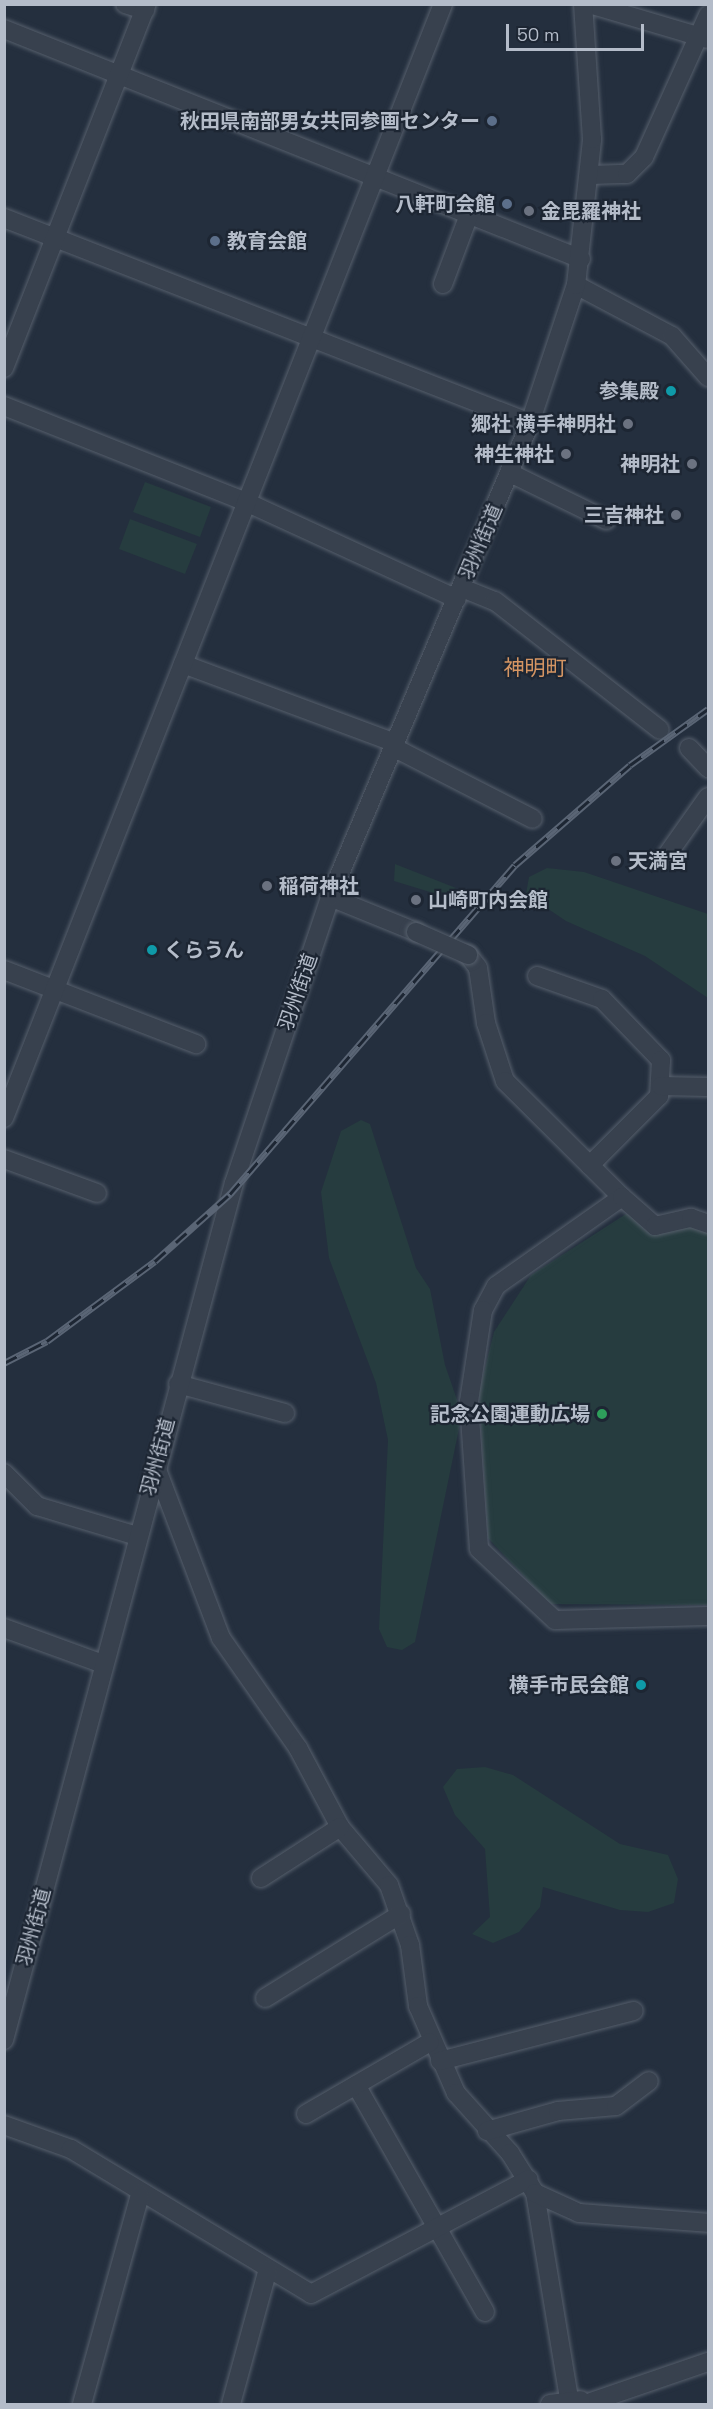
<!DOCTYPE html>
<meta charset="utf-8">
<style>
body{margin:0}
#map{position:relative;width:713px;height:2409px;overflow:hidden;background:#242f3e;font-family:"Space Grotesk","Noto Sans JP",sans-serif}
div>[style]{position:absolute}
.green>*{inset:0;background:#263c3f}
.roads{filter:drop-shadow(0 0 2px #565f6c) drop-shadow(0 0 2px #565f6c)}
.minor>*{height:18px;margin:-9px;padding:0 9px;transform-origin:9px;border-radius:9px;background:#38414e}
.rail>*{height:7px;margin-top:-3.5px;transform-origin:0;background:repeating-linear-gradient(90deg,#1d2633 0 14px,#5a6575 0 28px);box-sizing:border-box;border-block:2px solid #5a6575}
.bridges{filter:drop-shadow(0 0 2px #565f6c) drop-shadow(0 0 2px #565f6c)}
.minor-bridge>*{height:18px;margin:-9px;padding:0 9px;transform-origin:9px;border-radius:9px;background:#38414e}
.dots>*{width:16px;height:16px;translate:-50% -50%;box-sizing:border-box;border:3px solid #1d2633;border-radius:50%}
span{translate:-50% -50%;white-space:nowrap;text-align:center;line-height:1.15;-webkit-text-stroke:4.5px #1d2633;paint-order:stroke}
.poi-label{font-size:20px;color:#b4bcc9;font-weight:700}
.right{translate:-100% -50%;text-align:right}
.left{translate:0 -50%;text-align:left}
.street-label{font-size:20px;color:#b4bcc9}
.neighbourhood-label{font-size:21px;color:#d59563}
.frame{position:absolute;inset:0;border:6px solid #b4bcc9;pointer-events:none}
.scale{position:absolute;left:506px;top:24px;width:138px;height:27px;box-sizing:border-box;border:3px solid #b4bcc9;border-top:0;padding-left:8px;font-size:18px;line-height:21px;white-space:nowrap;color:#b4bcc9;-webkit-text-stroke:4px #1d2633;paint-order:stroke}
</style>
<div id="map">
<div class="green">
<i style="clip-path:polygon(145px 482px,211px 507px,200px 537px,133px 512px)"></i>
<i style="clip-path:polygon(130px 519px,197px 544px,185px 574px,119px 549px)"></i>
<i style="clip-path:polygon(395px 864px,456px 888px,443px 896px,394px 881px)"></i>
<i style="clip-path:polygon(547px 868px,584px 872px,708px 914px,708px 998px,645px 956px,566px 921px,526px 894px,529px 877px)"></i>
<i style="clip-path:polygon(361px 1120px,370px 1124px,416px 1268px,430px 1289px,445px 1365px,462px 1414px,415px 1642px,402px 1650px,387px 1647px,379px 1629px,388px 1440px,376px 1383px,329px 1258px,321px 1192px,341px 1131px)"></i>
<i style="clip-path:polygon(626px 1214px,633px 1214px,646px 1231px,668px 1232px,691px 1223px,708px 1231px,708px 1605px,550px 1604px,488px 1538px,479px 1392px,494px 1332px,531px 1275px)"></i>
<i style="clip-path:polygon(485px 1767px,513px 1775px,620px 1844px,668px 1855px,678px 1879px,674px 1903px,648px 1912px,620px 1910px,543px 1887px,540px 1907px,519px 1932px,493px 1943px,472px 1934px,490px 1917px,485px 1849px,455px 1815px,443px 1787px,457px 1769px)"></i>
</div>
<div class="roads">
<div class="minor">
<i style="left:125px;top:4px;width:21px;rotate:17deg"></i>
<i style="left:589px;top:4px;width:123px;rotate:16.5deg"></i>
<i style="left:4px;top:29px;width:621px;rotate:21.73deg"></i>
<i style="left:591px;top:175px;width:36px;rotate:-2deg"></i>
<i style="left:627px;top:174px;width:24px;rotate:-45deg"></i>
<i style="left:644px;top:157px;width:156px;rotate:-65.7deg"></i>
<i style="left:4px;top:218px;width:565px;rotate:21.29deg"></i>
<i style="left:443px;top:284px;width:77px;rotate:-69.4deg"></i>
<i style="left:576px;top:285px;width:109px;rotate:28deg"></i>
<i style="left:672px;top:336px;width:55px;rotate:48.7deg"></i>
<i style="left:4px;top:368px;width:391px;rotate:-68.6deg"></i>
<i style="left:4px;top:406px;width:260px;rotate:21.6deg"></i>
<i style="left:246px;top:502px;width:232px;rotate:24.7deg"></i>
<i style="left:510px;top:473px;width:107px;rotate:26.1deg"></i>
<i style="left:462px;top:588px;width:35px;rotate:22deg"></i>
<i style="left:495px;top:601px;width:209px;rotate:38deg"></i>
<i style="left:183px;top:664px;width:226px;rotate:20.4deg"></i>
<i style="left:393px;top:747px;width:157px;rotate:27.2deg"></i>
<i style="left:689px;top:748px;width:28px;rotate:46deg"></i>
<i style="left:667px;top:855px;width:71px;rotate:-54.7deg"></i>
<i style="left:330px;top:897px;width:93px;rotate:22.1deg"></i>
<i style="left:468px;top:955px;width:16px;rotate:52deg"></i>
<i style="left:478px;top:968px;width:56px;rotate:81.7deg"></i>
<i style="left:486px;top:1023px;width:61px;rotate:71.9deg"></i>
<i style="left:505px;top:1081px;width:165px;rotate:44.8deg"></i>
<i style="left:622px;top:1197px;width:154px;rotate:144.8deg"></i>
<i style="left:496px;top:1286px;width:27px;rotate:118deg"></i>
<i style="left:483px;top:1310px;width:93px;rotate:98.7deg"></i>
<i style="left:469px;top:1402px;width:147px;rotate:86.1deg"></i>
<i style="left:479px;top:1549px;width:104px;rotate:43.1deg"></i>
<i style="left:555px;top:1620px;width:153px;rotate:-1.5deg"></i>
<i style="left:4px;top:970px;width:206px;rotate:21.1deg"></i>
<i style="left:537px;top:976px;width:69px;rotate:19.5deg"></i>
<i style="left:602px;top:999px;width:85px;rotate:46deg"></i>
<i style="left:661px;top:1060px;width:36px;rotate:93deg"></i>
<i style="left:659px;top:1096px;width:98px;rotate:135deg"></i>
<i style="left:661px;top:1086px;width:47px;rotate:1.2deg"></i>
<i style="left:4px;top:1118px;width:1197px;rotate:-68.49deg"></i>
<i style="left:4px;top:1159px;width:99px;rotate:20.1deg"></i>
<i style="left:622px;top:1197px;width:44px;rotate:41.3deg"></i>
<i style="left:655px;top:1226px;width:37px;rotate:-13deg"></i>
<i style="left:691px;top:1218px;width:18px;rotate:19deg"></i>
<i style="left:178px;top:1384px;width:111px;rotate:15.2deg"></i>
<i style="left:156px;top:1467px;width:183px;rotate:69.2deg"></i>
<i style="left:221px;top:1638px;width:134px;rotate:55deg"></i>
<i style="left:298px;top:1748px;width:89px;rotate:62deg"></i>
<i style="left:340px;top:1827px;width:76px;rotate:49.8deg"></i>
<i style="left:389px;top:1885px;width:64px;rotate:70.7deg"></i>
<i style="left:410px;top:1945px;width:62px;rotate:82.5deg"></i>
<i style="left:418px;top:2006px;width:95px;rotate:66.4deg"></i>
<i style="left:456px;top:2093px;width:81px;rotate:48deg"></i>
<i style="left:510px;top:2153px;width:47px;rotate:58deg"></i>
<i style="left:535px;top:2193px;width:209px;rotate:80.6deg"></i>
<i style="left:4px;top:1473px;width:47px;rotate:45deg"></i>
<i style="left:37px;top:1506px;width:104px;rotate:16.7deg"></i>
<i style="left:4px;top:1628px;width:105px;rotate:20deg"></i>
<i style="left:261px;top:1878px;width:94px;rotate:-32.8deg"></i>
<i style="left:265px;top:1998px;width:160px;rotate:-31.7deg"></i>
<i style="left:4px;top:2040px;width:887px;rotate:-74.98deg"></i>
<i style="left:234px;top:1183px;width:302px;rotate:-71.4deg"></i>
<i style="left:330px;top:897px;width:514px;rotate:-67.12deg"></i>
<i style="left:530px;top:423px;width:145px;rotate:-71.6deg"></i>
<i style="left:576px;top:285px;width:147px;rotate:-83.7deg"></i>
<i style="left:592px;top:139px;width:135px;rotate:-93.8deg"></i>
<i style="left:440px;top:2061px;width:200px;rotate:-14.5deg"></i>
<i style="left:356px;top:2085px;width:261px;rotate:60.4deg"></i>
<i style="left:306px;top:2114px;width:143px;rotate:-30.1deg"></i>
<i style="left:4px;top:2125px;width:71px;rotate:19.7deg"></i>
<i style="left:71px;top:2149px;width:280px;rotate:31.1deg"></i>
<i style="left:311px;top:2294px;width:246px;rotate:-27.8deg"></i>
<i style="left:487px;top:2131px;width:74px;rotate:-15.7deg"></i>
<i style="left:558px;top:2111px;width:58px;rotate:-4.9deg"></i>
<i style="left:616px;top:2106px;width:41px;rotate:-37.1deg"></i>
<i style="left:535px;top:2193px;width:48px;rotate:24.4deg"></i>
<i style="left:579px;top:2213px;width:129px;rotate:4.4deg"></i>
<i style="left:591px;top:2402px;width:124px;rotate:-18.9deg"></i>
<i style="left:82px;top:2404px;width:217px;rotate:-74.5deg"></i>
<i style="left:231px;top:2404px;width:140px;rotate:-74.7deg"></i>
<i style="left:550px;top:2404px;width:31px;rotate:-7deg"></i>
</div>
</div>
<div class="rail">
<i style="left:4px;top:1363px;width:48px;rotate:-27.1deg"></i>
<i style="left:47px;top:1341px;width:134px;rotate:-36.5deg"></i>
<i style="left:155px;top:1261px;width:101px;rotate:-41.8deg"></i>
<i style="left:230px;top:1194px;width:435px;rotate:-49.1deg"></i>
<i style="left:515px;top:865px;width:152px;rotate:-41deg"></i>
<i style="left:630px;top:765px;width:96px;rotate:-35.7deg"></i>
</div>
<div class="bridges">
<div class="minor-bridge">
<i style="left:416px;top:932px;width:57px;rotate:23.9deg"></i>
</div>
</div>
<div class="dots">
<i style="left:492px;top:121px;background:#5c6f8a"></i>
<i style="left:507px;top:204px;background:#5c6f8a"></i>
<i style="left:529px;top:211px;background:#6b7280"></i>
<i style="left:215px;top:241px;background:#5c6f8a"></i>
<i style="left:671px;top:391px;background:#0f9aa8"></i>
<i style="left:628px;top:424px;background:#6b7280"></i>
<i style="left:566px;top:454px;background:#6b7280"></i>
<i style="left:692px;top:464px;background:#6b7280"></i>
<i style="left:676px;top:515px;background:#6b7280"></i>
<i style="left:616px;top:861px;background:#6b7280"></i>
<i style="left:267px;top:886px;background:#6b7280"></i>
<i style="left:416px;top:900px;background:#6b7280"></i>
<i style="left:152px;top:950px;background:#0f9aa8"></i>
<i style="left:602px;top:1414px;background:#2e9e5b"></i>
<i style="left:641px;top:1685px;background:#0f9aa8"></i>
</div>
<div class="poi-label">
<span class="right" style="left:480px;top:121px">秋田県南部男女共同参画センター</span>
<span class="right" style="left:495px;top:204px">八軒町会館</span>
<span class="left" style="left:541px;top:211px">金毘羅神社</span>
<span class="left" style="left:227px;top:241px">教育会館</span>
<span class="right" style="left:659px;top:391px">参集殿</span>
<span class="right" style="left:616px;top:424px">郷社 横手神明社</span>
<span class="right" style="left:554px;top:454px">神生神社</span>
<span class="right" style="left:680px;top:464px">神明社</span>
<span class="right" style="left:664px;top:515px">三吉神社</span>
<span class="left" style="left:628px;top:861px">天満宮</span>
<span class="left" style="left:279px;top:886px">稲荷神社</span>
<span class="left" style="left:428px;top:900px">山崎町内会館</span>
<span class="left" style="left:164px;top:950px">くらうん</span>
<span class="right" style="left:590px;top:1414px">記念公園運動広場</span>
<span class="right" style="left:629px;top:1685px">横手市民会館</span>
</div>
<div class="street-label">
<span style="left:481px;top:542px;rotate:-67deg">羽州街道</span>
<span style="left:298px;top:992px;rotate:-71deg">羽州街道</span>
<span style="left:158px;top:1457px;rotate:-75deg">羽州街道</span>
<span style="left:34px;top:1927px;rotate:-75deg">羽州街道</span>
</div>
<div class="neighbourhood-label">
<span style="left:535px;top:668px">神明町</span>
</div>
<div class="frame"></div>
<div class="scale">50 m</div>
</div>
